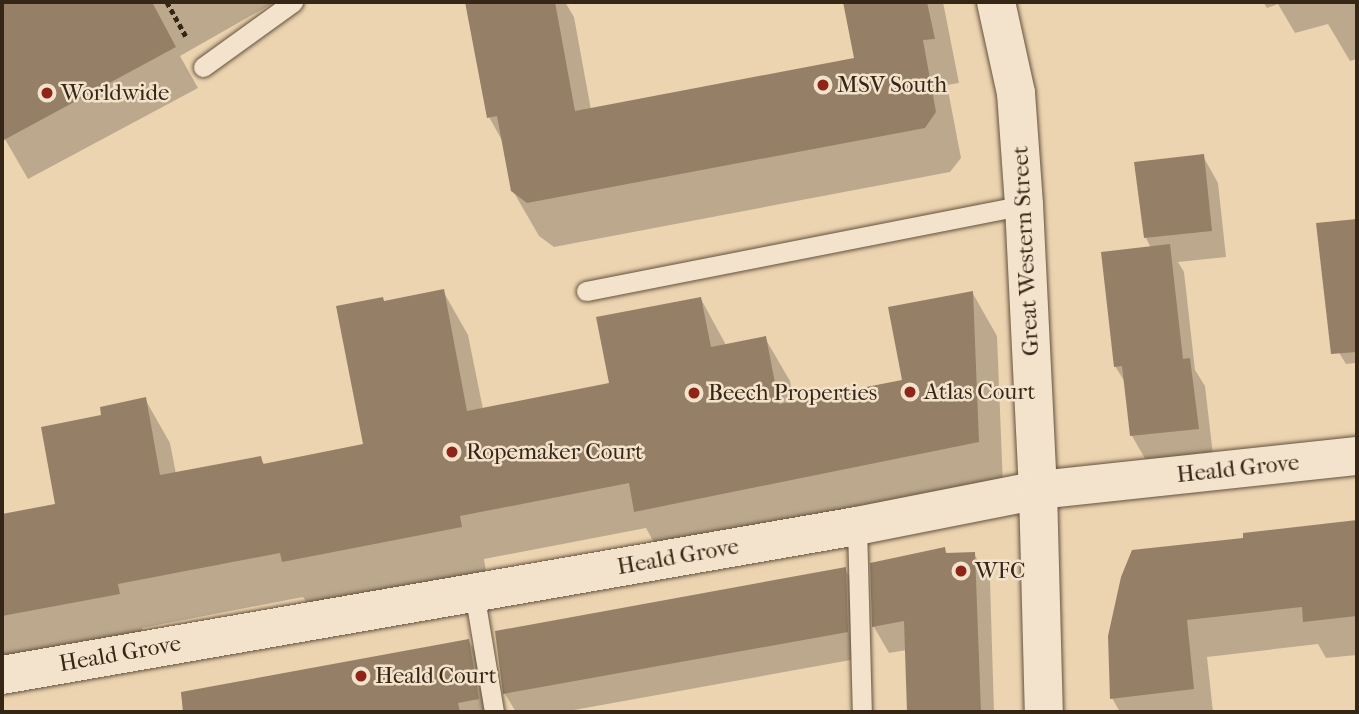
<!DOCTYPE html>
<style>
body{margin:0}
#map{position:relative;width:1359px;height:714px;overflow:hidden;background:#ecd4b1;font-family:"IM FELL French Canon",serif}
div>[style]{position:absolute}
.shadow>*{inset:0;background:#0003}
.building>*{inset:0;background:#958067}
.path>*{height:4.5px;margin-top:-2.25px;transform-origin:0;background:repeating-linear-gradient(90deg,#362616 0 5px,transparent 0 8.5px)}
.roads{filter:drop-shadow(0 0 2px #64523d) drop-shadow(0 0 2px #64523d)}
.service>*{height:19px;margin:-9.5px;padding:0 9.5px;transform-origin:9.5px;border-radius:9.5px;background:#f3e3cc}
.minor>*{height:38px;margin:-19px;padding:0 19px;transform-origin:19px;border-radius:19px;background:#f3e3cc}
.dots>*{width:19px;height:19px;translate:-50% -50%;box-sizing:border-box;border:4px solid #f3e3cc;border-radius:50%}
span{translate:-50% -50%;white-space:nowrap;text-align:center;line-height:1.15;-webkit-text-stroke:5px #f3e3cc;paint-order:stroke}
.poi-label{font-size:23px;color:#362616}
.left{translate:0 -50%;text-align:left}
.street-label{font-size:23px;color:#362616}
.frame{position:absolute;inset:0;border:4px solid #362616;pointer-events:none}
</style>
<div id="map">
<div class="shadow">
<i style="clip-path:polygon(2px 2px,275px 2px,180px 56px,198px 88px,28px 179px,2px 134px)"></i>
<i style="clip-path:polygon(467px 2px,565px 2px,574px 17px,591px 110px,856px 60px,845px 2px,943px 2px,959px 83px,947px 85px,961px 158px,950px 172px,554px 247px,539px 236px,513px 191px,504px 144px,489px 117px)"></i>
<i style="clip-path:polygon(1263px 2px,1357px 2px,1357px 59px,1350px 61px,1328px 24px,1295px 33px,1278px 4px,1267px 8px)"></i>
<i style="clip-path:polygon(1203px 156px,1218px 183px,1226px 257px,1178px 262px,1184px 272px,1195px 370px,1205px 386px,1213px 455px,1147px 462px,1132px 436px,1126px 384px,1115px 366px,1151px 248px,1146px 238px)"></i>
<i style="clip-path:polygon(1357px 220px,1357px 374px,1356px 363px,1346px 364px,1330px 338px,1318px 225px)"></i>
<i style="clip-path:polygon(443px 291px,468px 335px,483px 409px,611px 384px,701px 299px,726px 345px,765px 338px,790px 381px,794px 403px,904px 382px,972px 292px,997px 336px,1003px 486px,661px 555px,646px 528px,484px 559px,486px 571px,309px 605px,303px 597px,142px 628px,144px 637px,2px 665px,2px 516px,57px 505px,103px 417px,145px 399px,170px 443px,176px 474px,260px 458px,265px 465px,365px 446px,385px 303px)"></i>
<i style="clip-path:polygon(1357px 522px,1357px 655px,1326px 658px,1318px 644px,1207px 657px,1213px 712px,1120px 712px,1112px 698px,1245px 540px,1245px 535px)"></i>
<i style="clip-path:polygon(944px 549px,948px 555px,974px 554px,990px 580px,994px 712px,909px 712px,907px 650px,889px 653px,874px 627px,872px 564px)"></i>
<i style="clip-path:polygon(845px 569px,860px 595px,862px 658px,563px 712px,516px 712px,505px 694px,497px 633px)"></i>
<i style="clip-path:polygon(469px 641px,494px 686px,499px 712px,184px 712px,181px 693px)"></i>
</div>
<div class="building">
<i style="clip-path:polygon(2px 2px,152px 2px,176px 47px,2px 141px)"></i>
<i style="clip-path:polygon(465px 2px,555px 2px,575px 111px,854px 58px,843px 2px,927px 2px,935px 39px,923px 40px,936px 112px,925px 128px,527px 203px,511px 191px,497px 116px,487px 118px)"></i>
<i style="clip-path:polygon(1204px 154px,1212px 231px,1144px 238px,1134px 162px)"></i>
<i style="clip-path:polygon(1357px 219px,1357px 352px,1331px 354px,1316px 223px)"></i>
<i style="clip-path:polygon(1170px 244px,1183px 359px,1190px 358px,1199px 429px,1130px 436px,1122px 366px,1114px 367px,1101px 252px)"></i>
<i style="clip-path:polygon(444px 289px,467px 411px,609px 383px,596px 317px,701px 297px,711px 347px,766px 336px,779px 404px,902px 380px,888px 307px,973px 291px,979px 442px,634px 512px,629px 483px,460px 516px,462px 527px,282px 562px,280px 553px,118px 584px,120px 594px,2px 616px,2px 514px,55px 504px,41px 427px,101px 415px,100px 407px,146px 397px,160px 475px,261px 456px,263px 464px,363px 444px,336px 306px,383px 297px,384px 301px)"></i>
<i style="clip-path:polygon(1357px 520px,1357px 616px,1303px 622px,1302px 607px,1187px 620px,1194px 689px,1110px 699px,1108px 636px,1121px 577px,1132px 550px,1243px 538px,1243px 533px)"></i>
<i style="clip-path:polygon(945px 547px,946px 553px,975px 552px,981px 712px,907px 712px,904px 621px,872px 627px,870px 563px)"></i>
<i style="clip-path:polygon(846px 567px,848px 632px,503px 694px,495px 631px)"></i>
<i style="clip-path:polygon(469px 639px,479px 699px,458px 703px,460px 712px,183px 712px,181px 692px)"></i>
</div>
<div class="path">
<i style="left:167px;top:2px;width:39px;rotate:61deg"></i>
</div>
<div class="roads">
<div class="service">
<i style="left:203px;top:67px;width:111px;rotate:-35.8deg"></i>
<i style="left:586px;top:291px;width:446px;rotate:-11.1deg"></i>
<i style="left:857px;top:526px;width:186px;rotate:88.5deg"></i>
<i style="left:474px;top:592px;width:122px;rotate:80.5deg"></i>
</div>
<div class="minor">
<i style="left:996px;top:2px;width:93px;rotate:77.6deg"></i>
<i style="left:1016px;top:93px;width:112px;rotate:85.9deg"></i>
<i style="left:1024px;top:205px;width:285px;rotate:87.2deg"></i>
<i style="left:1038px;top:490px;width:222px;rotate:88.5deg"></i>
<i style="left:2px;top:675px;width:868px;rotate:-9.89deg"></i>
<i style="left:857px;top:526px;width:185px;rotate:-11.2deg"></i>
<i style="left:1038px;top:490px;width:321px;rotate:-6.1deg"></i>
</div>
</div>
<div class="dots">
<i style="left:823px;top:85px;background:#8f2418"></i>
<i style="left:47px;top:93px;background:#8f2418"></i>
<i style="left:910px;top:392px;background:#8f2418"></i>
<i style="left:694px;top:393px;background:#8f2418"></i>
<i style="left:452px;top:452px;background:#8f2418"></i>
<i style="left:961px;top:571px;background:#8f2418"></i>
<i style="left:361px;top:676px;background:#8f2418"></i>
</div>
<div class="poi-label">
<span class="left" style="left:837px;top:85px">MSV South</span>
<span class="left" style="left:61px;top:93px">Worldwide</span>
<span class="left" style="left:924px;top:392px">Atlas Court</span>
<span class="left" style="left:708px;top:393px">Beech Properties</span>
<span class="left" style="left:466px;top:452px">Ropemaker Court</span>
<span class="left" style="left:975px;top:571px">WFC</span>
<span class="left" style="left:375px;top:676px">Heald Court</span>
</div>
<div class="street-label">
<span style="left:1026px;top:251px;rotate:-93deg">Great Western Street</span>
<span style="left:1238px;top:469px;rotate:-6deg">Heald Grove</span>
<span style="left:678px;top:557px;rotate:-10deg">Heald Grove</span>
<span style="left:120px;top:654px;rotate:-10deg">Heald Grove</span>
</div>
<div class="frame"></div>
</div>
